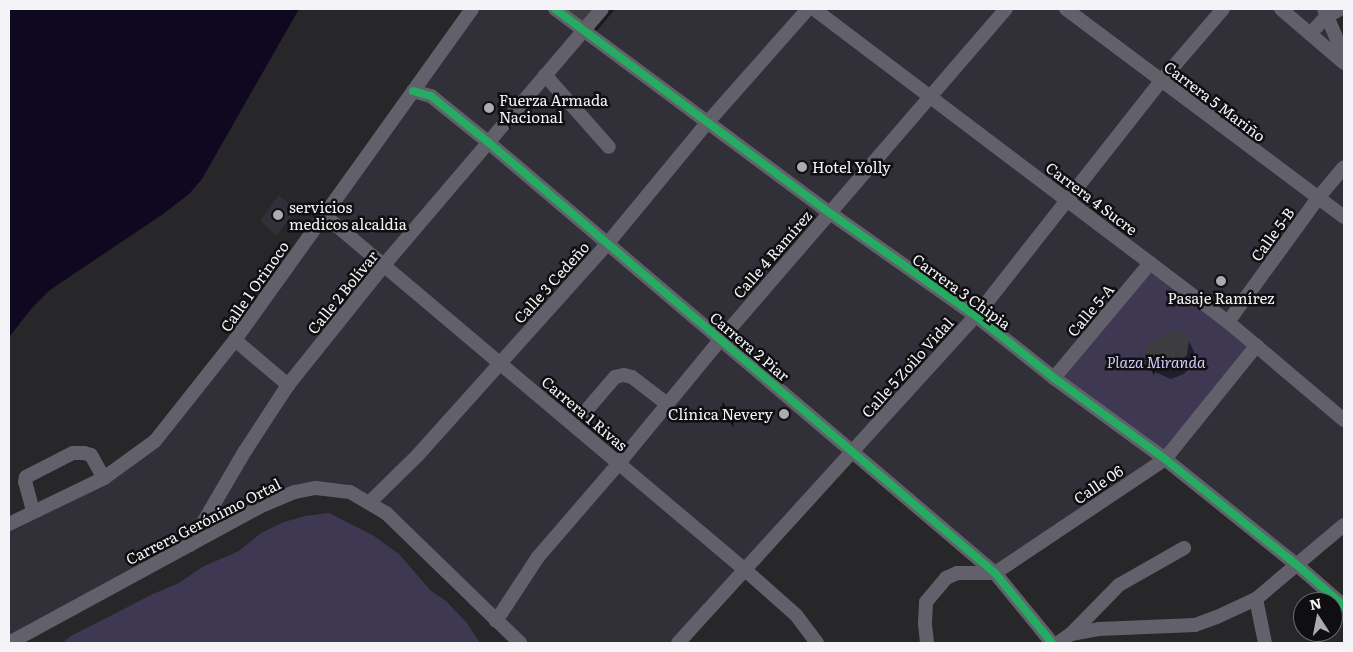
<!DOCTYPE html>
<meta charset="utf-8">
<style>
body{margin:0}
#map{position:relative;width:1353px;height:652px;overflow:hidden;background:#272629;font-family:Literata,serif}
div>[style]{position:absolute}
.built>*{inset:0;background:#312f38}
.green>*{inset:0;background:#3f3853}
.water>*{inset:0;background:#100821}
.shadow>*{inset:0;background:#0007}
.building>*{inset:0;background:#3d3d3f}
.minor>*{height:14px;margin:-7px;padding:0 7px;transform-origin:7px;border-radius:7px;background:#62606a}
.cycleway>*{height:8px;margin:-4px;padding:0 4px;transform-origin:4px;border-radius:4px;background:#26ab63}
.dots>*{width:14px;height:14px;translate:-50% -50%;box-sizing:border-box;border:2px solid #0f0f11;border-radius:50%}
span{translate:-50% -50%;white-space:nowrap;text-align:center;line-height:1.15;-webkit-text-stroke:5px #0f0f11;paint-order:stroke}
.poi-label{font-size:15px;color:#f4f3f7}
.left{translate:0 -50%;text-align:left}
.right{translate:-100% -50%;text-align:right}
.street-label{font-size:15px;color:#f4f3f7}
.park-label{font-size:15px;color:#d4c8fa;font-style:italic}
.frame{position:absolute;inset:0;border:10px solid #f4f3f7;pointer-events:none}
.north{position:absolute;left:1293px;top:592px;width:50px;height:50px;box-sizing:border-box;background:#0f0f11;border:1px solid #6b6a6d;border-radius:50%;rotate:349deg;font-size:14px;font-weight:700;line-height:20px;text-align:center;color:#f4f3f7}
.north::after{content:'';display:block;margin:auto;width:18px;height:22px;background:#acabaf;clip-path:polygon(50% 0,100% 100%,50% 72%,0 100%)}
</style>
<div id="map">
<div class="built">
<i style="clip-path:polygon(472px 9px,1324px 9px,1344px 56px,1344px 525px,1297px 565px,1165px 459px,995px 573px,853px 451px,678px 643px,520px 643px,370px 502px,305px 490px,9px 643px,9px 524px,155px 441px)"></i>
<i style="clip-path:polygon(279px 195px,296px 210px,276px 236px,260px 220px)"></i>
</div>
<div class="green">
<i style="clip-path:polygon(1151px 268px,1252px 346px,1165px 453px,1059px 377px)"></i>
<i style="clip-path:polygon(329px 513px,374px 536px,399px 554px,430px 590px,446px 601px,467px 623px,480px 643px,62px 643px,71px 636px,153px 594px,179px 583px,202px 567px,239px 551px,261px 533px,284px 522px,305px 516px)"></i>
</div>
<div class="water">
<i style="clip-path:polygon(9px 9px,299px 9px,202px 179px,189px 194px,163px 214px,50px 290px,32px 308px,9px 337px)"></i>
</div>
<div class="shadow">
<i style="clip-path:polygon(554px 9px,615px 9px,591px 38px)"></i>
<i style="clip-path:polygon(1185px 334px,1194px 351px,1192px 365px,1184px 374px,1171px 379px,1150px 370px,1145px 361px)"></i>
</div>
<div class="building">
<i style="clip-path:polygon(561px 9px,598px 9px,583px 27px)"></i>
<i style="clip-path:polygon(1169px 332px,1186px 332px,1189px 341px,1187px 355px,1179px 365px,1165px 370px,1143px 361px,1148px 344px)"></i>
</div>
<div class="minor">
<i style="left:555px;top:9px;width:342px;rotate:36.6deg"></i>
<i style="left:830px;top:213px;width:179px;rotate:35.2deg"></i>
<i style="left:976px;top:316px;width:100px;rotate:38.5deg"></i>
<i style="left:1054px;top:378px;width:137px;rotate:36.1deg"></i>
<i style="left:1165px;top:459px;width:169px;rotate:38.8deg"></i>
<i style="left:1297px;top:565px;width:62px;rotate:41.1deg"></i>
<i style="left:814px;top:9px;width:519px;rotate:37.09deg"></i>
<i style="left:1228px;top:322px;width:152px;rotate:40.2deg"></i>
<i style="left:1066px;top:9px;width:347px;rotate:36.8deg"></i>
<i style="left:1281px;top:9px;width:83px;rotate:40.6deg"></i>
<i style="left:1324px;top:9px;width:51px;rotate:66.9deg"></i>
<i style="left:1310px;top:34px;width:25px;rotate:-47deg"></i>
<i style="left:1327px;top:16px;width:15px;rotate:-28deg"></i>
<i style="left:545px;top:75px;width:96px;rotate:48.4deg"></i>
<i style="left:413px;top:91px;width:19px;rotate:16deg"></i>
<i style="left:431px;top:96px;width:73px;rotate:38.9deg"></i>
<i style="left:488px;top:142px;width:665px;rotate:40.37deg"></i>
<i style="left:995px;top:573px;width:90px;rotate:50.8deg"></i>
<i style="left:324px;top:215px;width:549px;rotate:40.13deg"></i>
<i style="left:744px;top:569px;width:69px;rotate:41.5deg"></i>
<i style="left:796px;top:615px;width:35px;rotate:53deg"></i>
<i style="left:1228px;top:322px;width:153px;rotate:-54deg"></i>
<i style="left:1318px;top:198px;width:40px;rotate:-50deg"></i>
<i style="left:235px;top:340px;width:70px;rotate:40.3deg"></i>
<i style="left:1054px;top:378px;width:150px;rotate:-50.1deg"></i>
<i style="left:585px;top:412px;width:46px;rotate:-49.4deg"></i>
<i style="left:615px;top:377px;width:9px;rotate:-13deg"></i>
<i style="left:624px;top:375px;width:8px;rotate:14deg"></i>
<i style="left:632px;top:377px;width:44px;rotate:37.6deg"></i>
<i style="left:370px;top:502px;width:66px;rotate:-44.4deg"></i>
<i style="left:417px;top:456px;width:286px;rotate:-48.1deg"></i>
<i style="left:608px;top:243px;width:156px;rotate:-50.5deg"></i>
<i style="left:707px;top:123px;width:152px;rotate:-48.5deg"></i>
<i style="left:33px;top:511px;width:30px;rotate:-105deg"></i>
<i style="left:25px;top:482px;width:5px;rotate:-79deg"></i>
<i style="left:26px;top:477px;width:53px;rotate:-27.1deg"></i>
<i style="left:73px;top:453px;width:11px"></i>
<i style="left:84px;top:453px;width:7px;rotate:16deg"></i>
<i style="left:91px;top:455px;width:26px;rotate:61deg"></i>
<i style="left:9px;top:524px;width:106px;rotate:-25.8deg"></i>
<i style="left:104px;top:478px;width:63px;rotate:-36deg"></i>
<i style="left:155px;top:441px;width:129px;rotate:-51.6deg"></i>
<i style="left:235px;top:340px;width:407px;rotate:-54.4deg"></i>
<i style="left:190px;top:545px;width:109px;rotate:-59.7deg"></i>
<i style="left:245px;top:451px;width:79px;rotate:-56.9deg"></i>
<i style="left:288px;top:385px;width:154px;rotate:-51.3deg"></i>
<i style="left:384px;top:265px;width:336px;rotate:-49.6deg"></i>
<i style="left:1256px;top:599px;width:45px;rotate:78.4deg"></i>
<i style="left:496px;top:621px;width:77px;rotate:-56.7deg"></i>
<i style="left:538px;top:557px;width:124px;rotate:-49.2deg"></i>
<i style="left:619px;top:463px;width:161px;rotate:-50.6deg"></i>
<i style="left:721px;top:339px;width:436px;rotate:-49.2deg"></i>
<i style="left:1071px;top:634px;width:69px;rotate:-45.6deg"></i>
<i style="left:1119px;top:585px;width:75px;rotate:-29.6deg"></i>
<i style="left:9px;top:643px;width:285px;rotate:-28.5deg"></i>
<i style="left:259px;top:507px;width:39px;rotate:-23deg"></i>
<i style="left:295px;top:492px;width:21px;rotate:-11deg"></i>
<i style="left:316px;top:488px;width:34px;rotate:7deg"></i>
<i style="left:350px;top:492px;width:42px;rotate:30.3deg"></i>
<i style="left:386px;top:513px;width:187px;rotate:44.1deg"></i>
<i style="left:678px;top:643px;width:442px;rotate:-47.7deg"></i>
<i style="left:976px;top:316px;width:299px;rotate:-51.8deg"></i>
<i style="left:1161px;top:81px;width:95px;rotate:-49.3deg"></i>
<i style="left:927px;top:643px;width:20px;rotate:-96deg"></i>
<i style="left:925px;top:623px;width:21px;rotate:-87deg"></i>
<i style="left:926px;top:602px;width:31px;rotate:-50deg"></i>
<i style="left:946px;top:578px;width:12px;rotate:-24deg"></i>
<i style="left:957px;top:573px;width:38px"></i>
<i style="left:995px;top:573px;width:205px;rotate:-33.8deg"></i>
<i style="left:1165px;top:459px;width:146px;rotate:-51.1deg"></i>
<i style="left:1058px;top:643px;width:16px;rotate:-35deg"></i>
<i style="left:1071px;top:634px;width:28px;rotate:-10deg"></i>
<i style="left:1099px;top:629px;width:96px;rotate:-2.4deg"></i>
<i style="left:1195px;top:625px;width:23px;rotate:-20deg"></i>
<i style="left:1217px;top:617px;width:43px;rotate:-24.8deg"></i>
<i style="left:1256px;top:599px;width:115px;rotate:-40.1deg"></i>
</div>
<div class="cycleway">
<i style="left:555px;top:9px;width:342px;rotate:36.6deg"></i>
<i style="left:830px;top:213px;width:179px;rotate:35.2deg"></i>
<i style="left:976px;top:316px;width:100px;rotate:38.5deg"></i>
<i style="left:1054px;top:378px;width:137px;rotate:36.1deg"></i>
<i style="left:1165px;top:459px;width:169px;rotate:38.8deg"></i>
<i style="left:1297px;top:565px;width:62px;rotate:41.1deg"></i>
<i style="left:413px;top:91px;width:19px;rotate:16deg"></i>
<i style="left:431px;top:96px;width:73px;rotate:38.9deg"></i>
<i style="left:488px;top:142px;width:665px;rotate:40.37deg"></i>
<i style="left:995px;top:573px;width:90px;rotate:50.8deg"></i>
</div>
<div class="dots">
<i style="left:489px;top:108px;background:#acabaf"></i>
<i style="left:802px;top:167px;background:#acabaf"></i>
<i style="left:278px;top:215px;background:#acabaf"></i>
<i style="left:1221px;top:281px;background:#acabaf"></i>
<i style="left:784px;top:414px;background:#acabaf"></i>
</div>
<div class="poi-label">
<span class="left" style="left:499px;top:108px">Fuerza Armada<br>Nacional</span>
<span class="left" style="left:812px;top:167px">Hotel Yolly</span>
<span class="left" style="left:289px;top:215px">servicios<br>medicos alcaldia</span>
<span style="left:1221px;top:298px">Pasaje Ramírez</span>
<span class="right" style="left:773px;top:414px">Clínica Nevery</span>
</div>
<div class="street-label">
<span style="left:1215px;top:101px;rotate:37deg">Carrera 5 Mariño</span>
<span style="left:1092px;top:198px;rotate:37deg">Carrera 4 Sucre</span>
<span style="left:1272px;top:234px;rotate:-54deg">Calle 5-B</span>
<span style="left:772px;top:254px;rotate:-49deg">Calle 4 Ramírez</span>
<span style="left:551px;top:282px;rotate:-48deg">Calle 3 Cedeño</span>
<span style="left:254px;top:286px;rotate:-55deg">Calle 1 Orinoco</span>
<span style="left:962px;top:291px;rotate:36deg">Carrera 3 Chipia</span>
<span style="left:342px;top:292px;rotate:-51deg">Calle 2 Bolívar</span>
<span style="left:1090px;top:310px;rotate:-50deg">Calle 5-A</span>
<span style="left:750px;top:346px;rotate:40deg">Carrera 2 Piar</span>
<span style="left:907px;top:367px;rotate:-48deg">Calle 5 Zoilo Vidal</span>
<span style="left:585px;top:413px;rotate:40deg">Carrera 1 Rivas</span>
<span style="left:1098px;top:484px;rotate:-34deg">Calle 06</span>
<span style="left:203px;top:521px;rotate:-27deg">Carrera Gerónimo Ortal</span>
</div>
<div class="park-label">
<span style="left:1156px;top:362px">Plaza Miranda</span>
</div>
<div class="frame"></div>
<div class="north">N</div>
</div>
